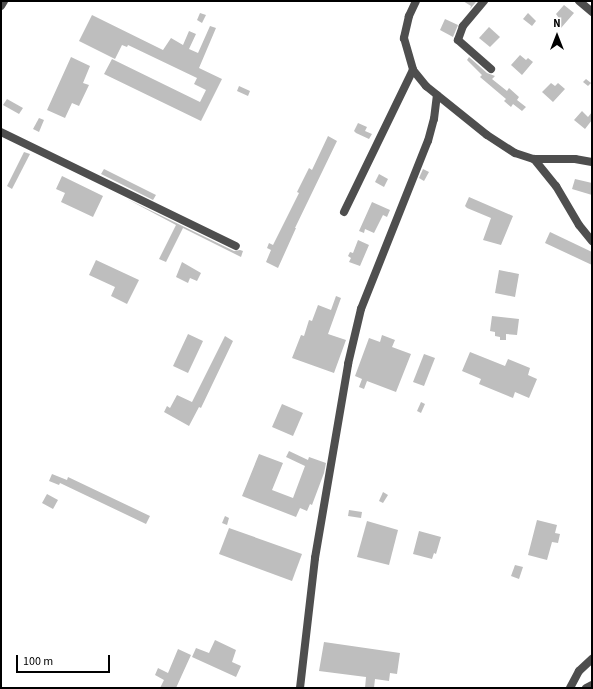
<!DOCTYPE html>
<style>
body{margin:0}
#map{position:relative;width:593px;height:689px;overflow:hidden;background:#fff;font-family:"Source Sans 3",sans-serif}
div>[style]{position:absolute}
.building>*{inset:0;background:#bebebe}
.minor>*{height:8px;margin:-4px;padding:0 4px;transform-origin:4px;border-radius:4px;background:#4e4e4e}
span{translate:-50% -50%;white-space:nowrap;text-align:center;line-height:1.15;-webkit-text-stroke:3px #fff;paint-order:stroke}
.frame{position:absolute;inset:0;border:2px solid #000;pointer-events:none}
.north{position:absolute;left:537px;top:16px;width:40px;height:40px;-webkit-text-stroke:3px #fff;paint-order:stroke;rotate:0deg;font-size:11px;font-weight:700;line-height:16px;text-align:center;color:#000}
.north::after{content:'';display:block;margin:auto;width:14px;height:18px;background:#000;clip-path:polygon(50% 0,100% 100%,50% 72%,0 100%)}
.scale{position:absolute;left:16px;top:655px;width:94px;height:18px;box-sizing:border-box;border:2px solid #000;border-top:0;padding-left:5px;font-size:12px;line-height:14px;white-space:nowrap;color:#000;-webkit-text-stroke:3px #fff;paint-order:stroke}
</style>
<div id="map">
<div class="building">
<i style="clip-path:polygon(463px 1px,475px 1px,476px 2px,470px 9px,471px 6px)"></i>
<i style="clip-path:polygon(564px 5px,574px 13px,561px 28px,558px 25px,561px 21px,556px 14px)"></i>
<i style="clip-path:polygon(200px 13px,206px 15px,202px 23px,197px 20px)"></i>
<i style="clip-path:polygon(528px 13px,536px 21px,532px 26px,523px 19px)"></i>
<i style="clip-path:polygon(92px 15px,163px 50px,171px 38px,183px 45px,189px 31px,196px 34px,189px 49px,198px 53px,210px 26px,216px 28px,199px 68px,222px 79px,201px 121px,104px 74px,112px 59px,200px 102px,206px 90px,194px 84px,197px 78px,128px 45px,127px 47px,122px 45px,115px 59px,79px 41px)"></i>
<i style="clip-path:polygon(445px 19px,458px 25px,453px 37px,440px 30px)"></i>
<i style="clip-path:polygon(489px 27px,500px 37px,490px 47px,479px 38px)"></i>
<i style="clip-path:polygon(520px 55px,526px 60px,528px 58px,533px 62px,522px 75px,511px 65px)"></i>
<i style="clip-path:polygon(71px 57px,90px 66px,83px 83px,89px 85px,79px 106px,72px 103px,65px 118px,47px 110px)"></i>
<i style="clip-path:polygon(469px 57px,487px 73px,495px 76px,492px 79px,507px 91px,509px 88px,519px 97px,517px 100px,526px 107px,522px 111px,513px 104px,511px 107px,504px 101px,506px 99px,480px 77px,482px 75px,467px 60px)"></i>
<i style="clip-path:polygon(586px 79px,591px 83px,588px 86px,583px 82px)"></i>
<i style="clip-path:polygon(551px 83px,555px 86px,558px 83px,565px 89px,553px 102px,542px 92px)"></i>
<i style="clip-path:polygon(239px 86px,250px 91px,248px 96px,237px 91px)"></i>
<i style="clip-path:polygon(7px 99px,23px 108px,19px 114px,3px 105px)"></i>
<i style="clip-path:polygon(582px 111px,588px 117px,592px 112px,592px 120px,585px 129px,574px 120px)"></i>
<i style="clip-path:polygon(39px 118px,44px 120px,39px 132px,33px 129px)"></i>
<i style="clip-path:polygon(358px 123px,367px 127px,365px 131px,372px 134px,369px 139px,356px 133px,354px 131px)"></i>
<i style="clip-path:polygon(328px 136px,337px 141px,295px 228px,296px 228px,278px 268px,266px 262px,271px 250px,267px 248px,269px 243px,273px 245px,299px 193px,297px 192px,309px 168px,312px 170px)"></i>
<i style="clip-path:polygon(24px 152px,30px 154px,12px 189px,7px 186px)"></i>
<i style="clip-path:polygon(104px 169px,156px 195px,153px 200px,101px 174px)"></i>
<i style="clip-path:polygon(423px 169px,429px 172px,424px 181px,419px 178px)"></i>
<i style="clip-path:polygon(379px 174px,388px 179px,384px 187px,375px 182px)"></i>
<i style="clip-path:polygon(62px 176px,103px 196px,93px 217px,61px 202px,65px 193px,56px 189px)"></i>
<i style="clip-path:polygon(575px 179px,592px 183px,592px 195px,572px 189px)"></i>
<i style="clip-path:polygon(469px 197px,513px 216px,501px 245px,483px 240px,491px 218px,467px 208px,465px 206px)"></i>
<i style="clip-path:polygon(127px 199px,234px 251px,240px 250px,243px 251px,241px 257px,183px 228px,166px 262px,159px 259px,176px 225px)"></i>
<i style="clip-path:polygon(372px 202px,390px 210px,387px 217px,383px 215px,374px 233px,365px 229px,364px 233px,359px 231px)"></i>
<i style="clip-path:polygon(550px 232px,592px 252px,592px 265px,545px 243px)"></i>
<i style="clip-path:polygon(358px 240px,369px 245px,360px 266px,349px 262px,351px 258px,348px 256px,350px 252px,353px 253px)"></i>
<i style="clip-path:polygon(96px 260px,139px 280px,127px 304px,111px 296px,115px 287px,89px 275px)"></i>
<i style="clip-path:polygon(182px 262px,201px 273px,197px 281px,190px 278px,188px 283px,176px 277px)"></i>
<i style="clip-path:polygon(499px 270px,519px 274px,515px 297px,495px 293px)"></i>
<i style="clip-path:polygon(336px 296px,341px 298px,328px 334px,346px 340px,334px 373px,292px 358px,301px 335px,304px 336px,309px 320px,312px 321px,318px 305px,331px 310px)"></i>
<i style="clip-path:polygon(492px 316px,519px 319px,517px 335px,506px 334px,506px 340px,500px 340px,500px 337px,495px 336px,495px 332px,490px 331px)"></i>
<i style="clip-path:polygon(188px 334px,203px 341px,188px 373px,173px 366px)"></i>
<i style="clip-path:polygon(382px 335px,395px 340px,392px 347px,411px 354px,396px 392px,367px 381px,364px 389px,359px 387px,362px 379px,355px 376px,369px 338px,380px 342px)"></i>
<i style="clip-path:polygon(225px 336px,233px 341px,201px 408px,199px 407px,189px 426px,164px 412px,167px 406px,170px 408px,177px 395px,192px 402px)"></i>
<i style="clip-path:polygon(470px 352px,505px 366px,508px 359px,530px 368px,528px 375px,537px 379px,529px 398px,515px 392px,513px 398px,479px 384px,481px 379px,462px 371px)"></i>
<i style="clip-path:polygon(424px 354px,435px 358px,424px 386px,413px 382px)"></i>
<i style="clip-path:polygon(421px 402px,425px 404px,421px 413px,417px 411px)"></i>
<i style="clip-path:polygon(282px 404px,303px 413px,293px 436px,272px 427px)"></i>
<i style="clip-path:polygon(289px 451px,308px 460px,309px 457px,326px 463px,324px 473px,312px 505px,310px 504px,307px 511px,300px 508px,296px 517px,242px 496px,259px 454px,283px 463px,272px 490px,293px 498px,305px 466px,286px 457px)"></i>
<i style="clip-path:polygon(52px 474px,67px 480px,68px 477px,150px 516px,146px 524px,60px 483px,59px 485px,49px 481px)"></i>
<i style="clip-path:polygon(383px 492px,388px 495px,383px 503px,379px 501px)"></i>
<i style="clip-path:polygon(47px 494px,58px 500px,53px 509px,42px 503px)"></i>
<i style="clip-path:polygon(349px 510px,362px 512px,361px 518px,348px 516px)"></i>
<i style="clip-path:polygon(225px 516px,229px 518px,227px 525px,222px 523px)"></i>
<i style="clip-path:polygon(537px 520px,557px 525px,555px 533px,560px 534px,558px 543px,552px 542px,547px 560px,528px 555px)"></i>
<i style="clip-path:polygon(367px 521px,398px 530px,389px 565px,357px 557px)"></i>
<i style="clip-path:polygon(229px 528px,302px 554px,292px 581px,219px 554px)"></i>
<i style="clip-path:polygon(419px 531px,441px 537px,436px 554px,434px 553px,432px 559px,413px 554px)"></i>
<i style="clip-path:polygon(515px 565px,523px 567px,519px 579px,511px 576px)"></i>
<i style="clip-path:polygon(215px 640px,236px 650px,232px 662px,241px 666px,236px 677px,192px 657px,196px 648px,209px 653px)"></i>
<i style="clip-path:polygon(324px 642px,400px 653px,397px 674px,390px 673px,389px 681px,375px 679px,374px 688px,365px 688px,366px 677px,319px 671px)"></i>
<i style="clip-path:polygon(178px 649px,191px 655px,176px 688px,160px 688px,164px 680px,155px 675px,158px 668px,168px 673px)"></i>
</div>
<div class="minor">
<i style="left:416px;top:1px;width:17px;rotate:115deg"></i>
<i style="left:409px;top:16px;width:23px;rotate:103deg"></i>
<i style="left:404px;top:38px;width:33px;rotate:74deg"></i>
<i style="left:413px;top:70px;width:21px;rotate:51deg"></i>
<i style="left:426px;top:86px;width:78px;rotate:38.8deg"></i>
<i style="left:487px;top:135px;width:33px;rotate:33deg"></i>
<i style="left:515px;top:153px;width:20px;rotate:18deg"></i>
<i style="left:534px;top:159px;width:41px"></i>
<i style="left:575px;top:159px;width:17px;rotate:10deg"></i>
<i style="left:484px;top:1px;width:33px;rotate:130deg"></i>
<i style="left:463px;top:26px;width:15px;rotate:110deg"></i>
<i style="left:458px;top:40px;width:44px;rotate:41.3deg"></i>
<i style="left:579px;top:1px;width:17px;rotate:40deg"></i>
<i style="left:1px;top:6px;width:6px;rotate:-59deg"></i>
<i style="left:1px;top:132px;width:261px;rotate:25.9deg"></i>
<i style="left:534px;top:159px;width:35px;rotate:51deg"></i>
<i style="left:556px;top:186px;width:45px;rotate:59.5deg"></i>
<i style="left:579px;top:225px;width:21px;rotate:51deg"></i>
<i style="left:344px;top:212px;width:158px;rotate:-64.1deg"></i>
<i style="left:300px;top:688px;width:131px;rotate:-83.4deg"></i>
<i style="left:315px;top:558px;width:197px;rotate:-80.3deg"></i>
<i style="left:348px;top:364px;width:57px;rotate:-76.7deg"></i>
<i style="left:361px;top:309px;width:181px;rotate:-68.3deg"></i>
<i style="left:428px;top:141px;width:23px;rotate:-75deg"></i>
<i style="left:434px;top:119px;width:24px;rotate:-83deg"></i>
<i style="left:570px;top:688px;width:19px;rotate:-62deg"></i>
<i style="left:579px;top:671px;width:18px;rotate:-43deg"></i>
<i style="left:586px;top:688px;width:7px;rotate:-27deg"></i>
</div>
<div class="frame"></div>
<div class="north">N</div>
<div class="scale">100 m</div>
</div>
